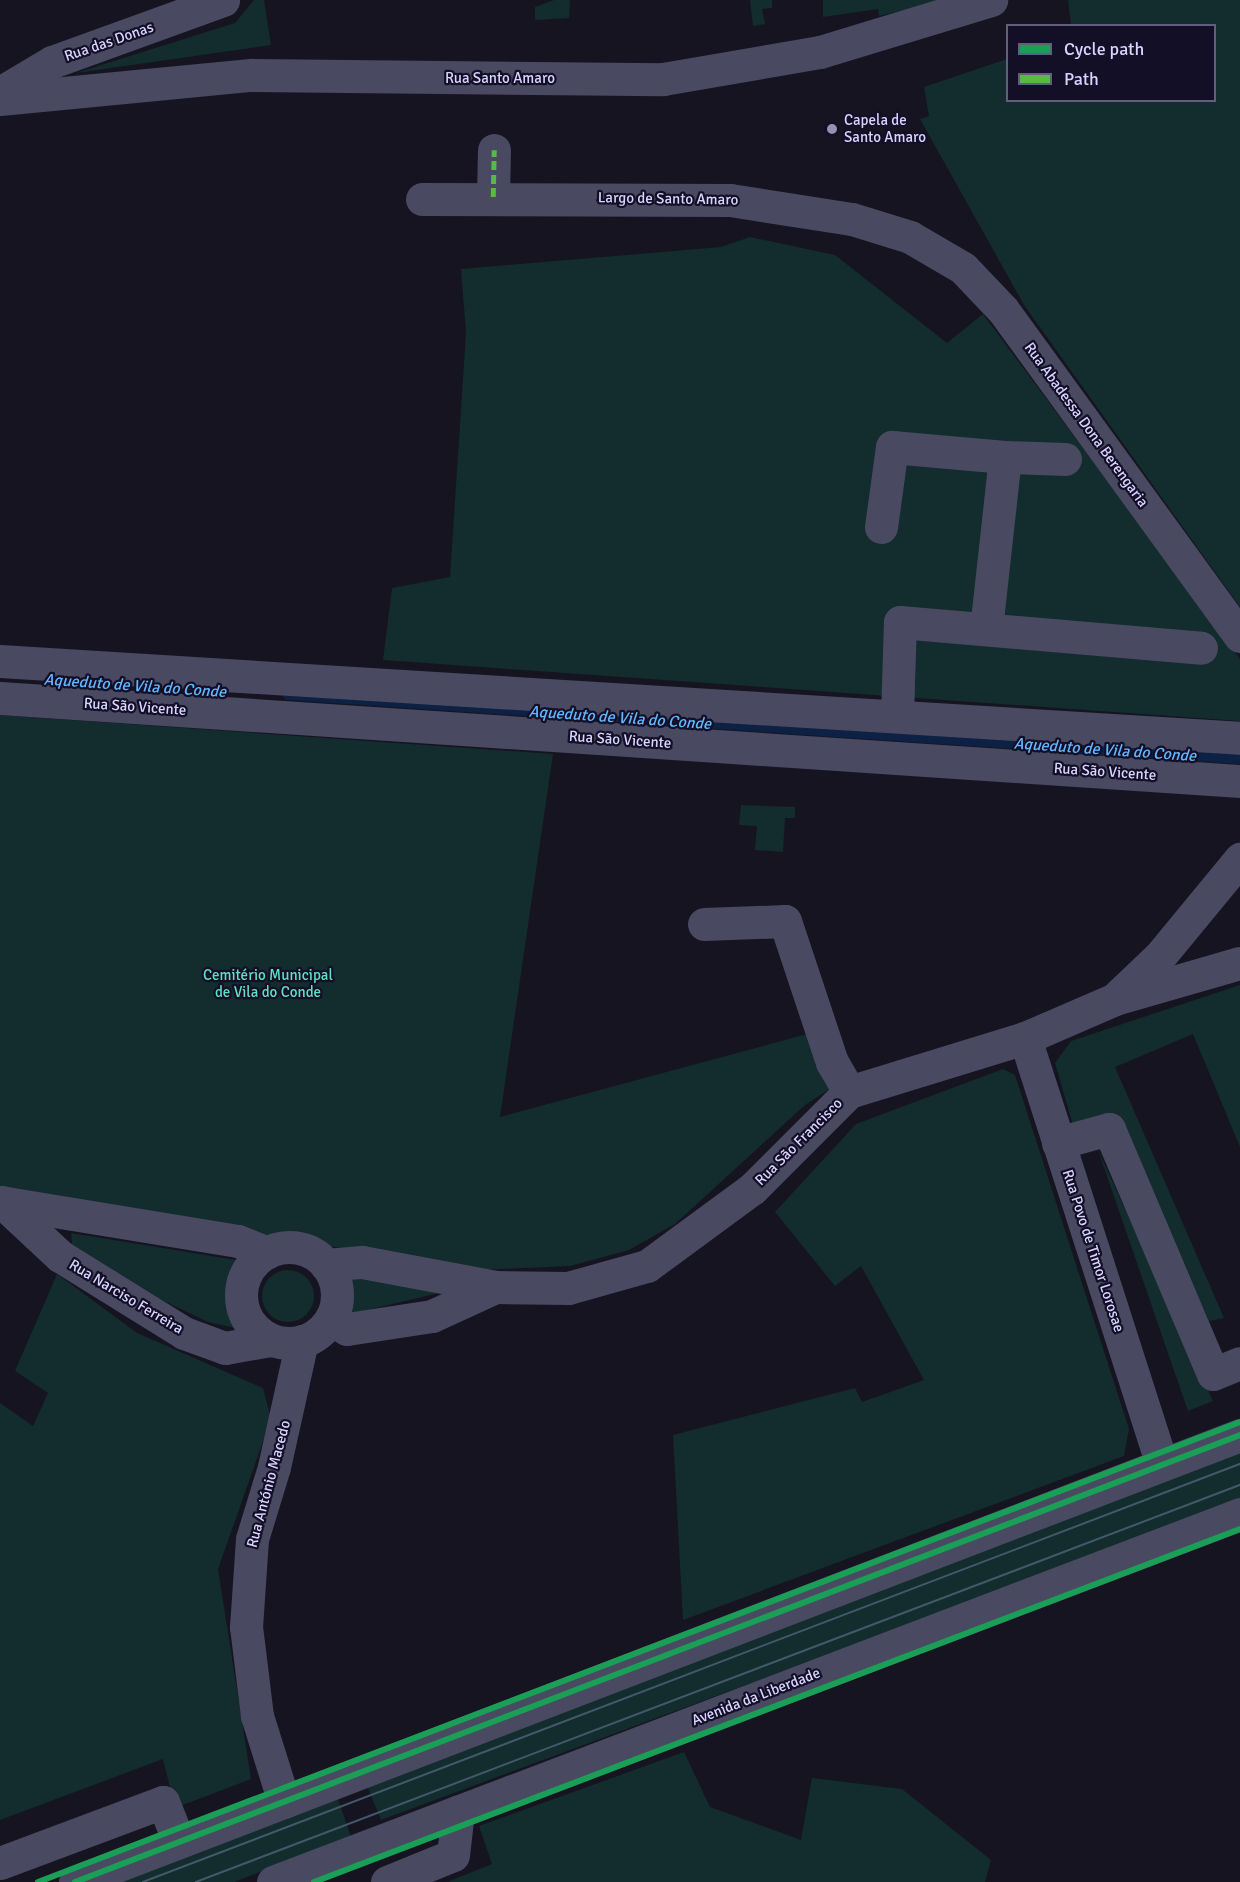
<!DOCTYPE html>
<meta charset="utf-8">
<style>
body{margin:0}
#map{position:relative;width:1240px;height:1882px;overflow:hidden;background:#161421;font-family:Signika,sans-serif}
div>[style]{position:absolute}
.green>*{inset:0;background:#132c2d}
.round{border-radius:50%}
.stream>*{height:10px;margin:-5px;padding:0 5px;transform-origin:5px;border-radius:5px;background:#0d2144}
.minor>*{height:33px;margin:-16.5px;padding:0 16.5px;transform-origin:16.5px;border-radius:16.5px;background:#4a4962}
.minor>.ring{margin:-16.5px;padding:0;box-sizing:content-box;background:none;border:33px solid #4a4962;border-radius:50%}
.tram>*{height:1.5px;margin:-0.75px;padding:0 0.75px;transform-origin:0.75px;border-radius:0.75px;background:#43596b}
.quiet>*{height:4.5px;margin-top:-2.25px;transform-origin:0;background:repeating-linear-gradient(90deg,#58b947 0 9px,transparent 0 13.5px)}
.cycleway>*{height:6px;margin:-3px;padding:0 3px;transform-origin:3px;border-radius:3px;background:#1a9f57}
.dots>*{width:16px;height:16px;translate:-50% -50%;box-sizing:border-box;border:3px solid #130f26;border-radius:50%}
span{translate:-50% -50%;white-space:nowrap;text-align:center;line-height:1.15;-webkit-text-stroke:4.5px #130f26;paint-order:stroke}
.street-label{font-size:15px;color:#d9d4ff}
.poi-label{font-size:15px;color:#d9d4ff}
.left{translate:0 -50%;text-align:left}
.park-label{font-size:15px;color:#5fe0c0}
.water-label{font-size:16px;color:#62b6ff;font-style:italic}
.legend{position:absolute;left:1006px;top:24px;width:210px;height:78px;box-sizing:border-box;background:#130f26;border:2px solid #625e7d;margin:0;padding:8px 10px;list-style:none;font-size:18px;color:#d9d4ff}
.legend li{display:flex;align-items:center;gap:12px;height:30px}
.legend b{width:30px;border:2px solid #625e7d}
</style>
<div id="map">
<div class="green">
<i style="clip-path:polygon(254px 0,264px 0,271px 45px,76px 73px,235px 23px)"></i>
<i style="clip-path:polygon(554px 0,570px 0,569px 18px,535px 20px,535px 7px)"></i>
<i style="clip-path:polygon(750px 0,772px 0,772px 8px,762px 9px,765px 24px,753px 26px)"></i>
<i style="clip-path:polygon(823px 0,947px 0,879px 16px,878px 9px,823px 17px)"></i>
<i style="clip-path:polygon(1068px 0,1240px 0,1240px 607px,1024px 305px,920px 119px,929px 116px,924px 87px,1007px 59px,1008px 100px,1214px 100px,1214px 26px,1071px 25px)"></i>
<i style="clip-path:polygon(750px 237px,835px 255px,947px 343px,983px 314px,1240px 659px,1240px 721px,383px 660px,392px 588px,450px 577px,466px 333px,461px 269px,721px 247px)"></i>
<i style="clip-path:polygon(0 715px,553px 754px,500px 1117px,807px 1034px,836px 1085px,805px 1105px,675px 1224px,629px 1250px,570px 1266px,478px 1270px,0 1193px)"></i>
<i style="clip-path:polygon(741px 805px,795px 807px,795px 818px,785px 818px,783px 852px,755px 850px,757px 826px,739px 825px)"></i>
<i style="clip-path:polygon(1240px 985px,1240px 1147px,1193px 1034px,1115px 1067px,1224px 1318px,1209px 1321px,1118px 1115px,1073px 1125px,1055px 1063px,1071px 1041px)"></i>
<i style="clip-path:polygon(1003px 1069px,1015px 1075px,1129px 1429px,1124px 1456px,683px 1620px,673px 1435px,855px 1388px,862px 1402px,924px 1380px,861px 1266px,835px 1286px,775px 1212px,856px 1124px)"></i>
<i style="clip-path:polygon(1098px 1150px,1213px 1401px,1188px 1411px)"></i>
<i style="clip-path:polygon(71px 1233px,242px 1261px,229px 1294px,240px 1329px,208px 1322px,164px 1301px,72px 1244px)"></i>
<i class="round" style="left:262px;top:1270px;width:52px;height:52px"></i>
<i style="clip-path:polygon(57px 1274px,137px 1333px,263px 1388px,271px 1419px,218px 1569px,251px 1779px,175px 1808px,163px 1759px,0 1820px,0 1403px,33px 1426px,48px 1393px,15px 1371px)"></i>
<i style="clip-path:polygon(341px 1274px,443px 1292px,342px 1316px)"></i>
<i style="clip-path:polygon(1240px 1450px,1240px 1502px,381px 1820px,366px 1783px)"></i>
<i style="clip-path:polygon(684px 1752px,710px 1807px,801px 1840px,812px 1778px,902px 1789px,991px 1860px,985px 1882px,447px 1882px,492px 1864px,479px 1826px)"></i>
<i style="clip-path:polygon(337px 1796px,351px 1837px,234px 1882px,108px 1882px)"></i>
</div>
<div class="stream">
<i style="left:288px;top:695px;width:954px;rotate:3.85deg"></i>
</div>
<div class="minor">
<i style="left:0;top:93px;width:61px;rotate:-30.8deg"></i>
<i style="left:52px;top:62px;width:182px;rotate:-19.9deg"></i>
<i style="left:0;top:99px;width:252px;rotate:-5.5deg"></i>
<i style="left:251px;top:75px;width:412px;rotate:0.6deg"></i>
<i style="left:663px;top:79px;width:159px;rotate:-9.8deg"></i>
<i style="left:820px;top:52px;width:179px;rotate:-16.9deg"></i>
<i style="left:493px;top:197px;width:47px;rotate:-88.8deg"></i>
<i style="left:422px;top:199px;width:308px;rotate:0.2deg"></i>
<i style="left:730px;top:200px;width:123px;rotate:8.9deg"></i>
<i style="left:852px;top:219px;width:61px;rotate:17.2deg"></i>
<i style="left:910px;top:237px;width:61px;rotate:30.3deg"></i>
<i style="left:963px;top:268px;width:58px;rotate:46.4deg"></i>
<i style="left:1003px;top:310px;width:403px;rotate:54deg"></i>
<i style="left:881px;top:527px;width:81px;rotate:-82.2deg"></i>
<i style="left:892px;top:447px;width:113px;rotate:5.1deg"></i>
<i style="left:986px;top:629px;width:173px;rotate:-83.7deg"></i>
<i style="left:1005px;top:457px;width:60px;rotate:1.9deg"></i>
<i style="left:0;top:661px;width:1242px;rotate:3.55deg"></i>
<i style="left:0;top:698px;width:1243px;rotate:3.83deg"></i>
<i style="left:897px;top:716px;width:94px;rotate:-88.2deg"></i>
<i style="left:900px;top:622px;width:302px;rotate:4.9deg"></i>
<i style="left:704px;top:924px;width:81px;rotate:-2.1deg"></i>
<i style="left:785px;top:921px;width:149px;rotate:71.6deg"></i>
<i style="left:832px;top:1062px;width:34px;rotate:60deg"></i>
<i style="left:1118px;top:996px;width:58px;rotate:-43.6deg"></i>
<i style="left:1160px;top:956px;width:126px;rotate:-50.5deg"></i>
<i style="left:1025px;top:1038px;width:448px;rotate:72.2deg"></i>
<i style="left:1058px;top:1143px;width:53px;rotate:-15.4deg"></i>
<i style="left:1109px;top:1129px;width:266px;rotate:67deg"></i>
<i style="left:1213px;top:1374px;width:29px;rotate:-22deg"></i>
<i style="left:0;top:1202px;width:241px;rotate:9.3deg"></i>
<i style="left:238px;top:1241px;width:31px;rotate:22deg"></i>
<i style="left:2px;top:1202px;width:79px;rotate:43deg"></i>
<i style="left:60px;top:1256px;width:146px;rotate:31.8deg"></i>
<i style="left:184px;top:1333px;width:44px;rotate:20.1deg"></i>
<i style="left:225px;top:1348px;width:46px;rotate:-10.1deg"></i>
<i class="ring" style="left:241px;top:1247px;width:63px;height:63px"></i>
<i style="left:326px;top:1265px;width:36px;rotate:-5deg"></i>
<i style="left:362px;top:1262px;width:135px;rotate:10.6deg"></i>
<i style="left:495px;top:1287px;width:73px;rotate:0.8deg"></i>
<i style="left:568px;top:1288px;width:82px;rotate:-15.6deg"></i>
<i style="left:647px;top:1266px;width:130px;rotate:-36.3deg"></i>
<i style="left:752px;top:1189px;width:137px;rotate:-45deg"></i>
<i style="left:849px;top:1092px;width:184px;rotate:-17.1deg"></i>
<i style="left:1025px;top:1038px;width:98px;rotate:-23.4deg"></i>
<i style="left:1115px;top:999px;width:130px;rotate:-16.1deg"></i>
<i style="left:331px;top:1318px;width:19px;rotate:35deg"></i>
<i style="left:347px;top:1329px;width:86px;rotate:-8.7deg"></i>
<i style="left:432px;top:1316px;width:69px;rotate:-24.7deg"></i>
<i style="left:284px;top:1802px;width:90px;rotate:-107.4deg"></i>
<i style="left:257px;top:1716px;width:90px;rotate:-97deg"></i>
<i style="left:246px;top:1627px;width:88px;rotate:-86.1deg"></i>
<i style="left:252px;top:1539px;width:75px;rotate:-73deg"></i>
<i style="left:274px;top:1467px;width:129px;rotate:-77.5deg"></i>
<i style="left:0;top:1863px;width:174px;rotate:-20.5deg"></i>
<i style="left:163px;top:1802px;width:43px;rotate:68.2deg"></i>
<i style="left:75px;top:1882px;width:1248px;rotate:-20.99deg"></i>
<i style="left:273px;top:1882px;width:1035px;rotate:-20.83deg"></i>
<i style="left:387px;top:1882px;width:71px;rotate:-22.2deg"></i>
<i style="left:453px;top:1855px;width:44px;rotate:-83.5deg"></i>
</div>
<div class="tram">
<i style="left:143px;top:1882px;width:1174px;rotate:-20.86deg"></i>
<i style="left:196px;top:1882px;width:1117px;rotate:-20.82deg"></i>
</div>
<div class="quiet">
<i style="left:493px;top:197px;width:47px;rotate:-88.8deg"></i>
</div>
<div class="cycleway">
<i style="left:38px;top:1882px;width:1287px;rotate:-20.94deg"></i>
<i style="left:75px;top:1882px;width:1248px;rotate:-20.99deg"></i>
<i style="left:314px;top:1882px;width:991px;rotate:-20.87deg"></i>
</div>
<div class="dots">
<i style="left:832px;top:129px;background:#9591b1"></i>
</div>
<div class="street-label">
<span style="left:109px;top:42px;rotate:-19deg">Rua das Donas</span>
<span style="left:500px;top:79px">Rua Santo Amaro</span>
<span style="left:668px;top:199px;rotate:1deg">Largo de Santo Amaro</span>
<span style="left:1086px;top:425px;rotate:54deg">Rua Abadessa Dona Berengaria</span>
<span style="left:135px;top:707px;rotate:4deg">Rua São Vicente</span>
<span style="left:620px;top:740px;rotate:4deg">Rua São Vicente</span>
<span style="left:1105px;top:772px;rotate:4deg">Rua São Vicente</span>
<span style="left:799px;top:1142px;rotate:-45deg">Rua São Francisco</span>
<span style="left:1093px;top:1251px;rotate:72deg">Rua Povo de Timor Lorosae</span>
<span style="left:126px;top:1297px;rotate:31deg">Rua Narciso Ferreira</span>
<span style="left:269px;top:1484px;rotate:-75deg">Rua António Macedo</span>
<span style="left:756px;top:1697px;rotate:-21deg">Avenida da Liberdade</span>
</div>
<div class="poi-label">
<span class="left" style="left:844px;top:129px">Capela de<br>Santo Amaro</span>
</div>
<div class="park-label">
<span style="left:268px;top:984px">Cemitério Municipal<br>de Vila do Conde</span>
</div>
<div class="water-label">
<span style="left:135px;top:686px;rotate:4deg">Aqueduto de Vila do Conde</span>
<span style="left:620px;top:718px;rotate:4deg">Aqueduto de Vila do Conde</span>
<span style="left:1105px;top:750px;rotate:4deg">Aqueduto de Vila do Conde</span>
</div>
<ul class="legend">
<li><b style="height:8px;background:#1a9f57"></b>Cycle path</li>
<li><b style="height:8px;background:#58b947"></b>Path</li>
</ul>
</div>
